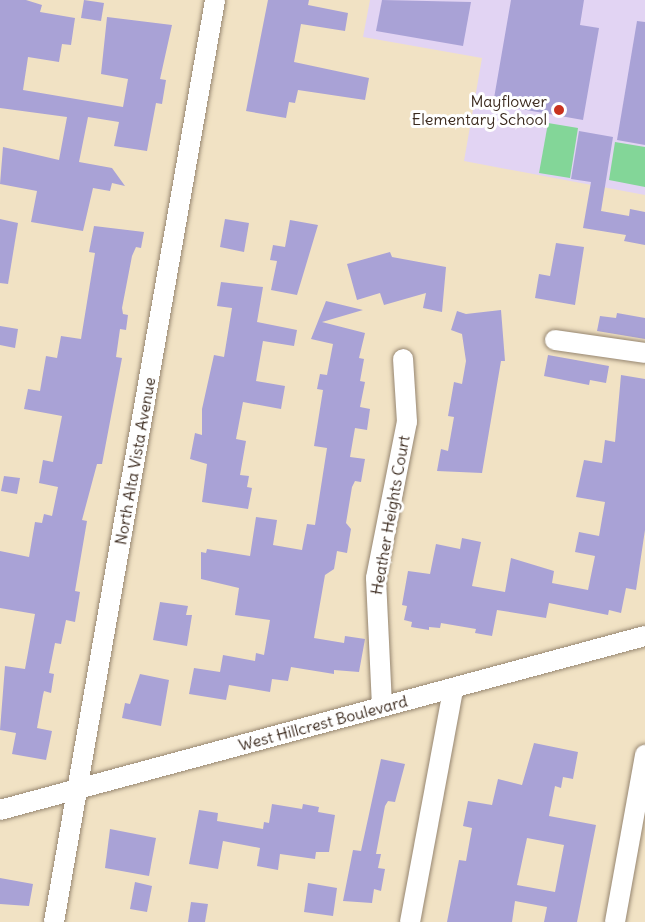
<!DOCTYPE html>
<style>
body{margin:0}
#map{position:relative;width:645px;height:922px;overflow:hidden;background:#f1e2c4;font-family:Delius,sans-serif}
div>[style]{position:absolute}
.built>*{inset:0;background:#e2d4f3}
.green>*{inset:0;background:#83d698}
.building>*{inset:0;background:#a9a2d6}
.roads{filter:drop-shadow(0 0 2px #968671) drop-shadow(0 0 2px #968671)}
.minor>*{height:20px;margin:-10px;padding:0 10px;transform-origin:10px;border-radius:10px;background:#fff}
.dots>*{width:16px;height:16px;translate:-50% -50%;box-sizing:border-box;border:3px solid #fff;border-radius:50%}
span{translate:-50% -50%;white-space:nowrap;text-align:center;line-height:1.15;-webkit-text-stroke:6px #fff;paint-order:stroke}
.poi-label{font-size:16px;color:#3b2a1e}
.right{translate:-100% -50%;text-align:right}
.street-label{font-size:16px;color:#3b2a1e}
</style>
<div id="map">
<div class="built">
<i style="clip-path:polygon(370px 0,645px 0,645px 195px,464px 161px,482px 58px,363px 37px)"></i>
</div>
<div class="green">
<i style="clip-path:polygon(548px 123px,578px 128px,570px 178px,539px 173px)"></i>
<i style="clip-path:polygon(615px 142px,645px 147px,645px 187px,609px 180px)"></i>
</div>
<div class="building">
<i style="clip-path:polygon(0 0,26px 0,42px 5px,40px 12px,75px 18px,71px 45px,62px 44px,59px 62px,28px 57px,23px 90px,123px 107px,128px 79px,101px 74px,107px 17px,172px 25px,160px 79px,166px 80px,162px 104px,156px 103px,147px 151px,114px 146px,119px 122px,88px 117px,79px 162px,112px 168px,125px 186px,112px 183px,110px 191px,93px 188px,83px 231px,31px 222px,37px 191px,0 184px,3px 147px,59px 160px,67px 117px,0 108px)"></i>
<i style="clip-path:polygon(84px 0,104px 3px,101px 21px,81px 18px)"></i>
<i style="clip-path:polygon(268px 0,309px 0,308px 5px,348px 13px,345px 31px,301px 24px,294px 62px,369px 78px,365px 100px,298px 90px,295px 103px,289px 102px,286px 118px,246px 111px)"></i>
<i style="clip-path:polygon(382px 0,471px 2px,463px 46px,376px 31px)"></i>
<i style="clip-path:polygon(511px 0,584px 0,580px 25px,599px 28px,583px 120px,493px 104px)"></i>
<i style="clip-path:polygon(637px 21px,645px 22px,645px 145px,617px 140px)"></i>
<i style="clip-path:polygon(579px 131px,613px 137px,601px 211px,629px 216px,630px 209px,645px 212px,645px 245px,624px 241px,626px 235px,583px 228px,591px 182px,571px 179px)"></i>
<i style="clip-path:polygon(0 219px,18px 223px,8px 284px,0 283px)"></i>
<i style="clip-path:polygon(225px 219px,249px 223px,244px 252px,220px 247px)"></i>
<i style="clip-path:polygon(290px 220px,318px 225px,297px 295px,271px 290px,277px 261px,270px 260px,273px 245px,285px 247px)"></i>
<i style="clip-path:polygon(94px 226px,144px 232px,141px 248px,136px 247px,132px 256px,122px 308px,123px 314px,128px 315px,126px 330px,120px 329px,116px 357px,122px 358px,102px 464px,97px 464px,82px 520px,87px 521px,75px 591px,80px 592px,75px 622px,66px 620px,61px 644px,55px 643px,49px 673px,54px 674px,51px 693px,44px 691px,43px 695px,37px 728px,52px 731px,46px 760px,12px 754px,16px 733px,0 730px,5px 666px,25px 669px,35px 614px,0 608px,0 551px,29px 557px,35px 522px,42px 523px,44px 514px,52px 516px,58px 487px,39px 483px,43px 460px,53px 462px,62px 416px,24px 409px,28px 389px,40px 391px,46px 356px,57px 358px,61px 336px,81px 339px,95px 253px,89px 252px)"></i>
<i style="clip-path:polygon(556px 243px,584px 247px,575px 305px,535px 298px,539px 274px,550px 276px)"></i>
<i style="clip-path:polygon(390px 252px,392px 257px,446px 267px,442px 312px,423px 308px,426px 293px,384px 305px,380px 293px,357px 300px,347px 264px)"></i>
<i style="clip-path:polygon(221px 282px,263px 287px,257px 322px,297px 330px,294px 346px,263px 341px,256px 381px,285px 386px,281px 409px,243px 402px,236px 439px,246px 441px,240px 475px,249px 476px,247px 487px,252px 488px,248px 509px,202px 502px,207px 464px,190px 459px,195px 433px,202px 435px,202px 409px,214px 355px,224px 357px,232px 308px,217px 306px)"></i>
<i style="clip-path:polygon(326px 301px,363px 310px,322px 322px,365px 333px,359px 358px,364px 359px,360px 381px,365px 382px,360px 407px,370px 409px,367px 430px,355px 428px,350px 457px,365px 459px,361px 482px,355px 481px,352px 487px,346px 523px,351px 529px,347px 553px,337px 551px,334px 569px,325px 575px,314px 638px,344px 643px,345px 636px,365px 639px,359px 672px,334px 670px,334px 674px,291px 667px,288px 681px,272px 679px,270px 692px,229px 685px,226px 700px,189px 694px,194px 668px,220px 672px,223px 655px,255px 661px,256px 653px,264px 655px,270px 620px,235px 615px,239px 588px,201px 579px,201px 552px,206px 553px,207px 549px,250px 556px,256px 517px,277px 520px,273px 545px,302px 550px,307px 524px,315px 525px,327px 448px,314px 446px,323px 390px,317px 389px,320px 374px,327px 375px,333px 344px,311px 339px)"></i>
<i style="clip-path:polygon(501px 310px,505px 361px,501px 361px,482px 473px,437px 471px,441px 449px,448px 451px,454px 417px,448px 416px,454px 382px,462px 384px,466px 361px,462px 334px,451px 330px,457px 311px,466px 314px)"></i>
<i style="clip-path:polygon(617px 313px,645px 318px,645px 339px,597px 331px,600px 316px,616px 318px)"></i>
<i style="clip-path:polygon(0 326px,18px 329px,15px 348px,0 345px)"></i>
<i style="clip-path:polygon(548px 355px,609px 366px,606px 383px,590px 380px,589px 385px,544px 376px)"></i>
<i style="clip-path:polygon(621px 375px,645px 379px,645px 530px,636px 590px,626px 588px,621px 613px,609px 610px,608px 615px,549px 603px,546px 618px,497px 610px,492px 636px,475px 633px,476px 629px,441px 623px,440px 628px,429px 627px,429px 630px,411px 627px,412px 622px,404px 620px,407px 606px,402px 605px,408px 571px,430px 574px,436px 544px,460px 549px,462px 538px,481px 542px,472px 586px,505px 592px,511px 558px,554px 571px,552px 583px,588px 590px,595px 556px,575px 552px,579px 532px,599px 536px,605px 502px,576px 497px,584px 460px,602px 463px,605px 440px,615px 442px)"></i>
<i style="clip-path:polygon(4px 476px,20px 478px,17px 494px,1px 491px)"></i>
<i style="clip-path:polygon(160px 602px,188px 606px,186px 615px,192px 615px,187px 646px,153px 640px)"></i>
<i style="clip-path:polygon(140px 674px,169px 680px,161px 726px,122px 718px,125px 703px,130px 704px)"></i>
<i style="clip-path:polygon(evenodd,534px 743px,578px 752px,573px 779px,563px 777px,561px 788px,555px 786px,549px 816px,596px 825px,577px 922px,544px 922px,547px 907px,515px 901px,512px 922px,447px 922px,459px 860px,466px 861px,472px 828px,463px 826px,468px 801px,492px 805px,498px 779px,522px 785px,534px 743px,527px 838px,564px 845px,555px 892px,517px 885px,527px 838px)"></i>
<i style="clip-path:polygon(381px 759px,405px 764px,395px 802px,388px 801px,385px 806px,376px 854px,381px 854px,378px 868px,385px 869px,381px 891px,374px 889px,372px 903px,343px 901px,353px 850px,361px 851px)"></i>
<i style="clip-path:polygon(272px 804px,302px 809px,303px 804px,319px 807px,318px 812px,335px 815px,329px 852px,316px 852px,315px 859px,280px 854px,278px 870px,257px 866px,260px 848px,223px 841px,218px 869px,189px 864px,199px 810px,218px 813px,217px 821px,263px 829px,264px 822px,269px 823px)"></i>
<i style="clip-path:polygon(110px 829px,156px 838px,149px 876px,105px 868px)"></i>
<i style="clip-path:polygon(0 878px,33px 884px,29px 906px,0 904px)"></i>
<i style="clip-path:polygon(135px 882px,152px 886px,147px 912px,130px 909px)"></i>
<i style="clip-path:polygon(308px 883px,337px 888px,333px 916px,304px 912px)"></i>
<i style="clip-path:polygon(191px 902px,208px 904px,205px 922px,188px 922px)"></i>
</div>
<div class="roads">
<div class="minor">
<i style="left:555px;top:340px;width:91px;rotate:8.2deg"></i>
<i style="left:382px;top:706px;width:128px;rotate:-92.7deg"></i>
<i style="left:376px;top:578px;width:159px;rotate:-78.8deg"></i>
<i style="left:407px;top:422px;width:63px;rotate:-93.6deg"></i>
<i style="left:0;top:810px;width:668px;rotate:-15.1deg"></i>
<i style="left:54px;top:922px;width:936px;rotate:-80.09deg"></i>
<i style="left:410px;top:922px;width:236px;rotate:-79.5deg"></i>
<i style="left:615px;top:922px;width:170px;rotate:-79.8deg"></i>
</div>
</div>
<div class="dots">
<i style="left:559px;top:110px;background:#c8321e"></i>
</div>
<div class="poi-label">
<span class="right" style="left:547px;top:110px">Mayflower<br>Elementary School</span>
</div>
<div class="street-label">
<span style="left:135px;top:461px;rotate:-80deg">North Alta Vista Avenue</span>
<span style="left:390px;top:515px;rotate:-80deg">Heather Heights Court</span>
<span style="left:323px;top:723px;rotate:-15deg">West Hillcrest Boulevard</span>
</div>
</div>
